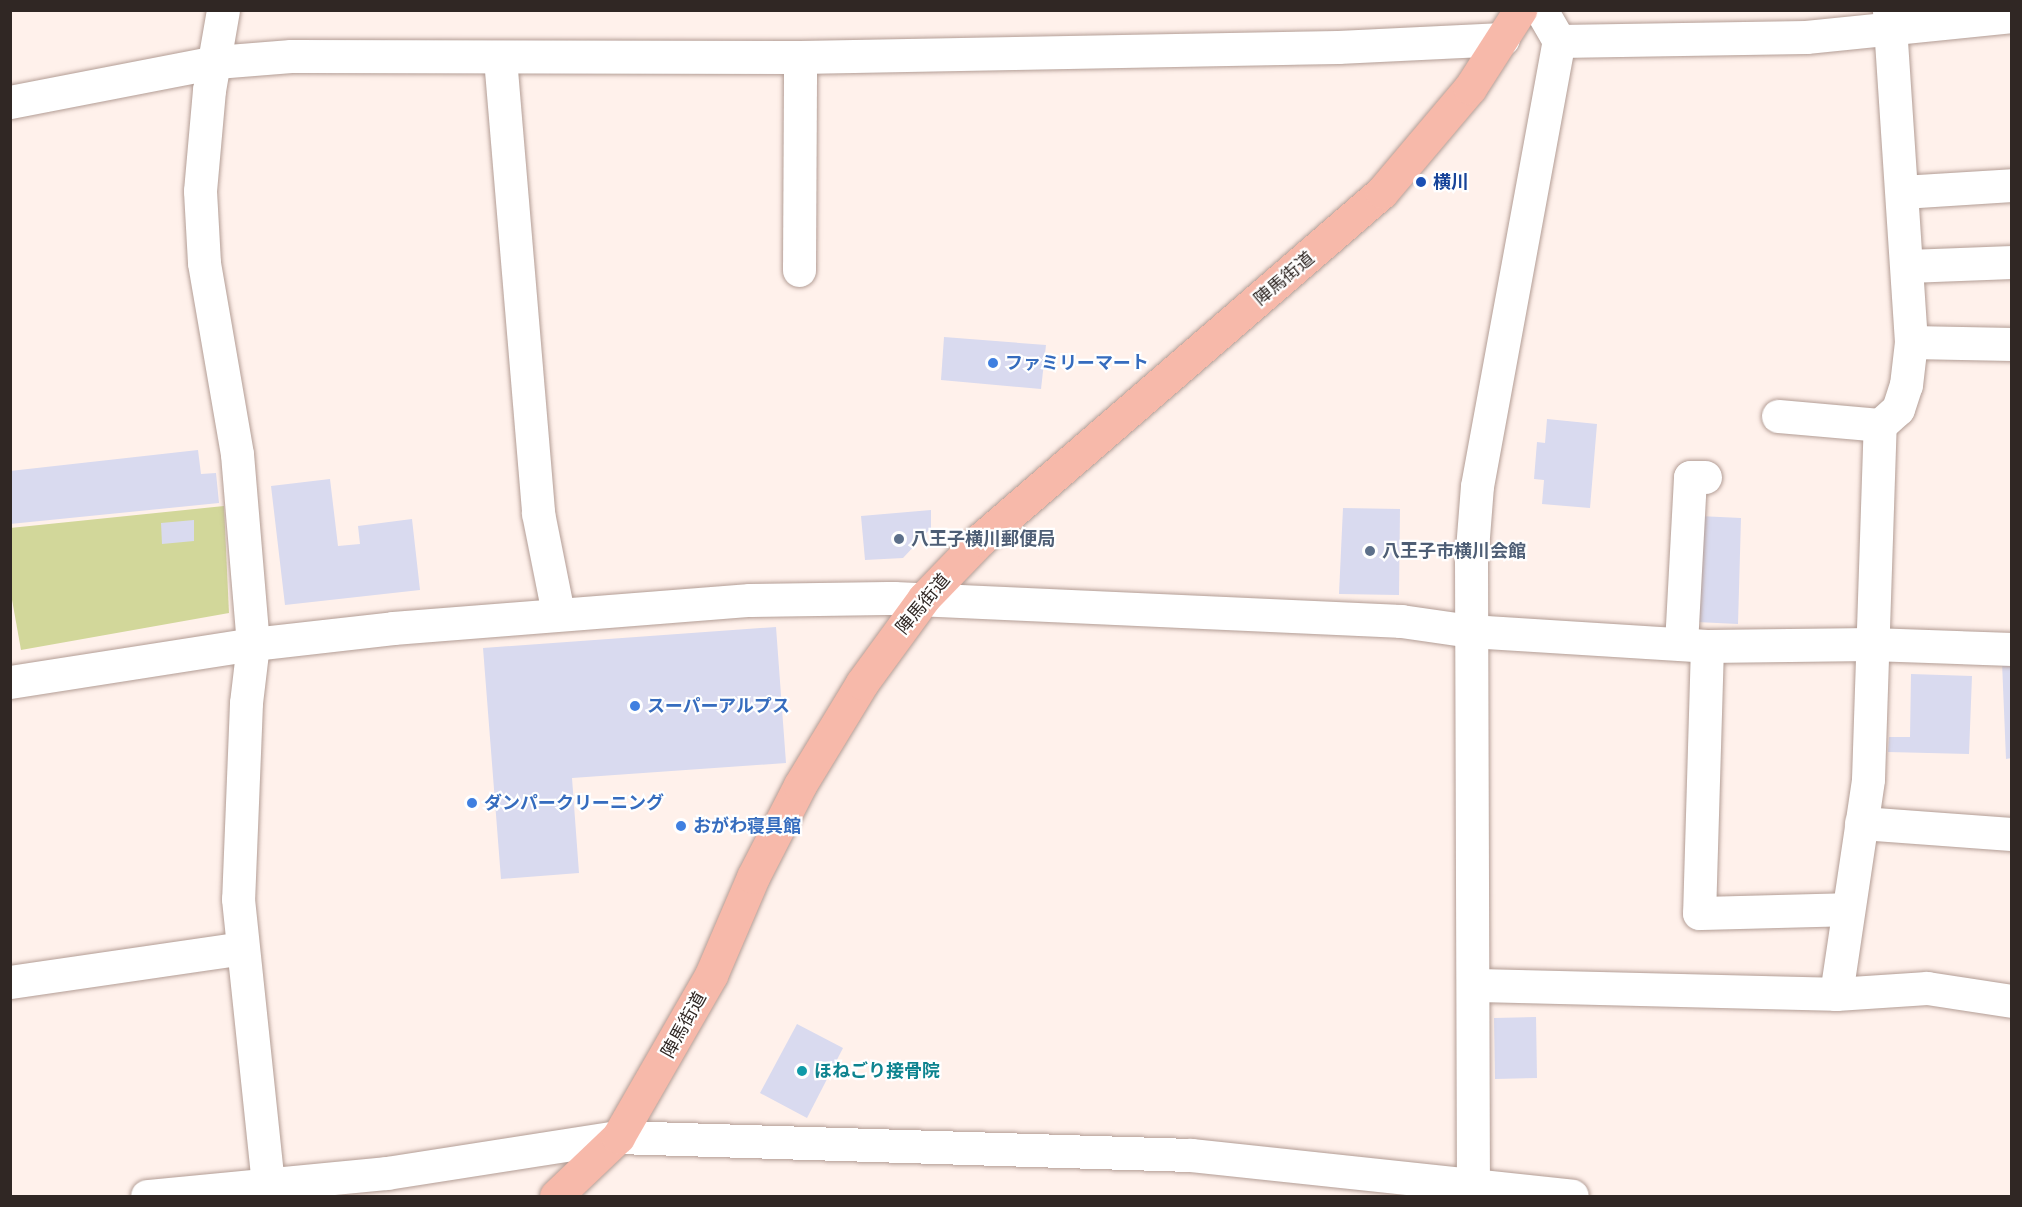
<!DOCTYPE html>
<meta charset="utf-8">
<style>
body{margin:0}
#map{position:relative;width:2022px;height:1207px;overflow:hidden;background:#fff1eb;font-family:Karla,"Noto Sans JP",sans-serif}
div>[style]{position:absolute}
.green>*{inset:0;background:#d2d79a}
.building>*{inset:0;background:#d9daef}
.roads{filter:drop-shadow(0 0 2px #b39d95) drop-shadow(0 0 2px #b39d95)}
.minor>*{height:33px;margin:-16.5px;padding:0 16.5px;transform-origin:16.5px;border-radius:16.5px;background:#fff}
.major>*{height:33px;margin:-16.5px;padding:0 16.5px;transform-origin:16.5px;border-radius:16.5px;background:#f7b9aa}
.dots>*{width:16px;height:16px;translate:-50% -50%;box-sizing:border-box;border:3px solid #fff;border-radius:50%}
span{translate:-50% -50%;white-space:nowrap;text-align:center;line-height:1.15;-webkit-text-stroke:4.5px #fff;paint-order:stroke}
.transit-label{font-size:18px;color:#164399;font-weight:700}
.left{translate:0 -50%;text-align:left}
.street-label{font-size:18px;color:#302724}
.shop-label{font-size:18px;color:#366cbe;font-weight:700}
.service-label{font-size:18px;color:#4e5e75;font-weight:700}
.culture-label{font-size:18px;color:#0d838f;font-weight:700}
.frame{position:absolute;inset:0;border:12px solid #302724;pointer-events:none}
</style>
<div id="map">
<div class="green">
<i style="clip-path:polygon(224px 506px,229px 613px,21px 650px,11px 594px,10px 528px)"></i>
</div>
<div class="building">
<i style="clip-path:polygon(944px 337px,1046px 345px,1041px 389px,941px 380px)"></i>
<i style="clip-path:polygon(1547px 419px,1597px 424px,1590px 508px,1542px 504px,1544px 480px,1534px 479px,1537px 442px,1545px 443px)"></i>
<i style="clip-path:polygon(198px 450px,201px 474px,216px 473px,219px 503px,10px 524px,10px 471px)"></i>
<i style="clip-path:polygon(330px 479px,338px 546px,360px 544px,358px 526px,412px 519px,420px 590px,285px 605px,271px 486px)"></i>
<i style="clip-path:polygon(1343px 508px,1400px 509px,1399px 595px,1339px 594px)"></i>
<i style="clip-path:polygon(931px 510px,931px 528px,903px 558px,865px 560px,861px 516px)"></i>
<i style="clip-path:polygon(1699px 516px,1741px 518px,1738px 624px,1696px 622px)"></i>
<i style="clip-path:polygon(194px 520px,194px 541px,162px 544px,161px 523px)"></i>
<i style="clip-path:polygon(776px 627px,786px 763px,572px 778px,579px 873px,501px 879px,483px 648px)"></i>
<i style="clip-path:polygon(2012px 661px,2012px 758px,2006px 759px,2002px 662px)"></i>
<i style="clip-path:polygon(1911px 674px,1972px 676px,1969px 754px,1888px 752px,1889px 737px,1910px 737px)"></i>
<i style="clip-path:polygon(1536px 1017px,1537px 1078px,1495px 1079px,1494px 1018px)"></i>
<i style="clip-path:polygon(797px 1024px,843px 1048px,807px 1118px,760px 1093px)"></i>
</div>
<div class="roads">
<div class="minor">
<i style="left:223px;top:10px;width:81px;rotate:99.9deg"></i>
<i style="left:209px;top:90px;width:101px;rotate:95.1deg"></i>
<i style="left:200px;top:191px;width:72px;rotate:86.8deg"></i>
<i style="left:204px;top:263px;width:194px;rotate:80.2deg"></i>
<i style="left:237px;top:454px;width:191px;rotate:85.2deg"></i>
<i style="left:253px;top:644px;width:59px;rotate:96.8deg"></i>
<i style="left:246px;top:703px;width:196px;rotate:92.3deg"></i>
<i style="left:238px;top:899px;width:299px;rotate:84deg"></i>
<i style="left:1559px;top:41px;width:247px;rotate:-0.9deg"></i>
<i style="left:1806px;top:37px;width:207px;rotate:-5.8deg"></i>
<i style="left:500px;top:58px;width:457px;rotate:85.2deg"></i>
<i style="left:538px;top:513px;width:102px;rotate:78.7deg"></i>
<i style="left:10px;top:102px;width:210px;rotate:-11deg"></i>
<i style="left:216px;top:62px;width:75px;rotate:-4.6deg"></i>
<i style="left:291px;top:56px;width:509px;rotate:0.11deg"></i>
<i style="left:800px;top:57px;width:538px;rotate:-1.06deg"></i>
<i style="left:1338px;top:47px;width:165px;rotate:-2.8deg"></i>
<i style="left:1902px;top:192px;width:110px;rotate:-3.6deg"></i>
<i style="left:1908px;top:266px;width:104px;rotate:-2.2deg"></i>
<i style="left:799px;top:270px;width:213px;rotate:-89.7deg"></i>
<i style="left:1911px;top:342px;width:101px;rotate:1.1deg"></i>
<i style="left:1778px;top:416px;width:102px;rotate:5deg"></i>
<i style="left:1681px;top:644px;width:167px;rotate:-86.9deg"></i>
<i style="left:1690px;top:477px;width:15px"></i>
<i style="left:1707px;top:646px;width:267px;rotate:91.7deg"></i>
<i style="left:1699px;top:913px;width:148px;rotate:-1.5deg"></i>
<i style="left:10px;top:682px;width:246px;rotate:-8.9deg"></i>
<i style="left:253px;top:644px;width:141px;rotate:-6.5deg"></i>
<i style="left:393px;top:628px;width:358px;rotate:-4.5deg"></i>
<i style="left:750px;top:600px;width:144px;rotate:-0.8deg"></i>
<i style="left:894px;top:598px;width:508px;rotate:2.6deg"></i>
<i style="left:1401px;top:621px;width:70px;rotate:8.2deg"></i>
<i style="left:1470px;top:631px;width:237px;rotate:3.6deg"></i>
<i style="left:1707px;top:646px;width:164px;rotate:-0.7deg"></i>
<i style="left:1871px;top:644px;width:141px;rotate:2deg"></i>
<i style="left:1861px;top:823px;width:151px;rotate:4.2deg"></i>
<i style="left:10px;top:982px;width:234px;rotate:-8.3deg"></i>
<i style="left:1474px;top:985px;width:362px;rotate:1.4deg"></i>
<i style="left:1836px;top:994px;width:217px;rotate:-81.5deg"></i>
<i style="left:1868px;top:779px;width:354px;rotate:-88.1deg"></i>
<i style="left:1880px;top:425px;width:24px;rotate:-42deg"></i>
<i style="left:1898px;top:409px;width:25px;rotate:-72deg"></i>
<i style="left:1906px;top:385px;width:43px;rotate:-83.4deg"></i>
<i style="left:1911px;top:342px;width:333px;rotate:-93.8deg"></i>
<i style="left:1836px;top:994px;width:91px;rotate:-3.8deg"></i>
<i style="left:1927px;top:988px;width:86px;rotate:8.7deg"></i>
<i style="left:147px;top:1196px;width:241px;rotate:-5.5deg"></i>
<i style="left:387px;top:1173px;width:234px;rotate:-8.9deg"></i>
<i style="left:618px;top:1137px;width:573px;rotate:1.8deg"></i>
<i style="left:1191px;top:1155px;width:383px;rotate:6.1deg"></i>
<i style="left:1473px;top:1196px;width:634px;rotate:-90.18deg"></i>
<i style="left:1471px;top:562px;width:76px;rotate:-85.5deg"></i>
<i style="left:1477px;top:486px;width:452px;rotate:-79.6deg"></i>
<i style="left:1559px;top:41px;width:36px;rotate:-120deg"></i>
</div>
<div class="major">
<i style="left:556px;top:1196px;width:86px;rotate:-43.6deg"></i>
<i style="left:618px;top:1137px;width:187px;rotate:-60.1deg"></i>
<i style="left:711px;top:975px;width:107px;rotate:-66.8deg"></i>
<i style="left:753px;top:877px;width:103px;rotate:-62.9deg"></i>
<i style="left:800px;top:785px;width:119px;rotate:-58.7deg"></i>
<i style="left:862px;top:683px;width:105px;rotate:-53.9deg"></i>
<i style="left:924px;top:598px;width:82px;rotate:-46deg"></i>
<i style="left:981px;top:539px;width:530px;rotate:-40.87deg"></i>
<i style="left:1382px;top:192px;width:136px;rotate:-49.8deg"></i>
<i style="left:1470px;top:88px;width:93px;rotate:-57.3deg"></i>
</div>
</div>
<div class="dots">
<i style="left:1421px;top:182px;background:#1a4fb4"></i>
<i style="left:993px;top:363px;background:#3f7fe0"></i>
<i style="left:899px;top:539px;background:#5c6f8a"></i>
<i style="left:1370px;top:551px;background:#5c6f8a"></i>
<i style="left:635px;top:706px;background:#3f7fe0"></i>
<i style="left:472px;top:803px;background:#3f7fe0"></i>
<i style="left:681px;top:826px;background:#3f7fe0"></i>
<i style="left:802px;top:1071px;background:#0f9aa8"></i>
</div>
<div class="transit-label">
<span class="left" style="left:1433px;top:182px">横川</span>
</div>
<div class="street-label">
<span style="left:1284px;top:279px;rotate:-40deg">陣馬街道</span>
<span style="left:923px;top:604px;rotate:-50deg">陣馬街道</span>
<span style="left:684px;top:1025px;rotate:-61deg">陣馬街道</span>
</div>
<div class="shop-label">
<span class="left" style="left:1005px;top:363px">ファミリーマート</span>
<span class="left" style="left:647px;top:706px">スーパーアルプス</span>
<span class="left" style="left:484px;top:803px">ダンパークリーニング</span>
<span class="left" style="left:693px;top:826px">おがわ寝具館</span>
</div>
<div class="service-label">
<span class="left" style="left:911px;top:539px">八王子横川郵便局</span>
<span class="left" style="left:1382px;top:551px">八王子市横川会館</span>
</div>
<div class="culture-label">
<span class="left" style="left:814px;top:1071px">ほねごり接骨院</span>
</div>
<div class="frame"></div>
</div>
